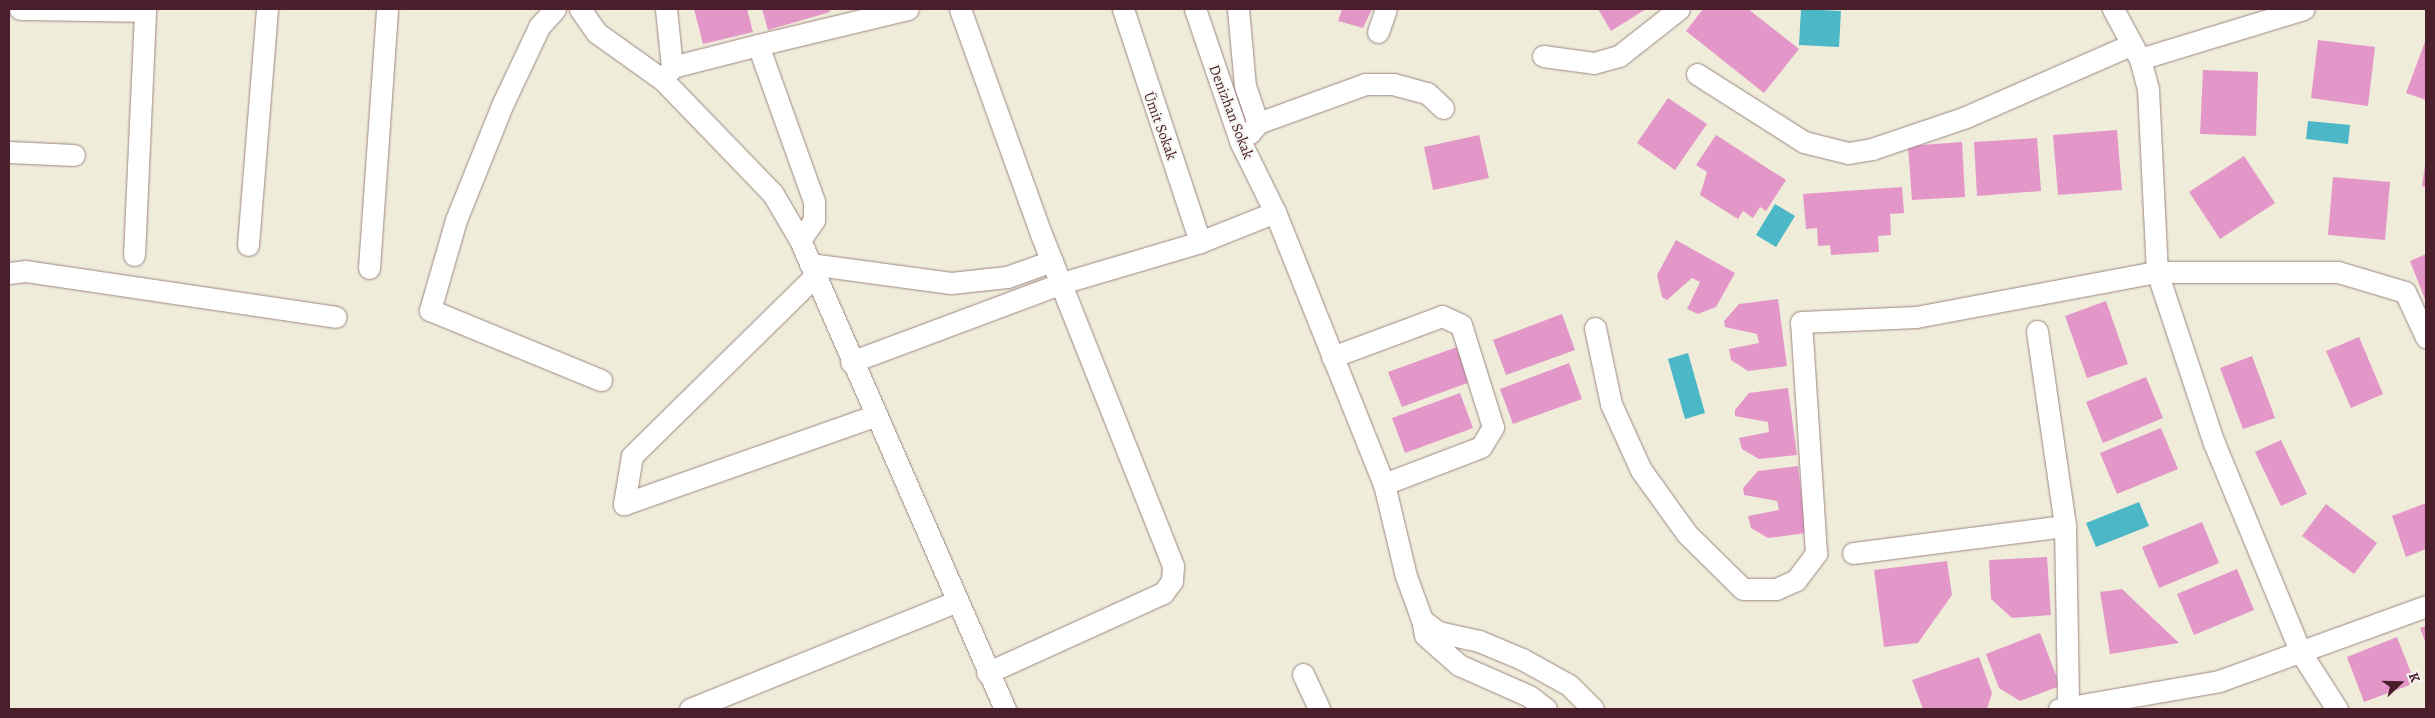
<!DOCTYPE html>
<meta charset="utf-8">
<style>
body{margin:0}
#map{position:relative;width:2435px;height:718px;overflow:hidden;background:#f0ecda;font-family:Alegreya,serif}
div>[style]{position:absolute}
.water>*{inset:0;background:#4bb7c7}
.building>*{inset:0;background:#e397c9}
.roads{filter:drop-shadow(0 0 1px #9d8682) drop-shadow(0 0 1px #9d8682)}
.minor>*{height:21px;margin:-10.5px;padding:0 10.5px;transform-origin:10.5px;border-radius:10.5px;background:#fff}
span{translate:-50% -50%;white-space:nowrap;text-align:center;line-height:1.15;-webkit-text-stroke:4px #f6f6f2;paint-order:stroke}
.street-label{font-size:15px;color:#4a1f2b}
.frame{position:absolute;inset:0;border:10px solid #4a1f2b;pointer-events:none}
.north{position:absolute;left:2375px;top:658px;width:50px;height:50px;-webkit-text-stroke:4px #f6f6f2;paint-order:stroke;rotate:69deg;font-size:14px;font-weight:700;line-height:20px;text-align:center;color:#4a1f2b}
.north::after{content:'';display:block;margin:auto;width:18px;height:22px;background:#4a1f2b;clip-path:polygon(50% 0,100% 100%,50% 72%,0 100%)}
</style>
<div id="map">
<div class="water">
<i style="clip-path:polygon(1801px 9px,1841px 11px,1839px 47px,1799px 45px)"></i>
<i style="clip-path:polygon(2308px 121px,2350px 125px,2348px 144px,2306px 139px)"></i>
<i style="clip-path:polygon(1775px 204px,1795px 216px,1776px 247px,1756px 235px)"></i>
<i style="clip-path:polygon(1688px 353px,1705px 413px,1685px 419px,1668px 359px)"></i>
<i style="clip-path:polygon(2139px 502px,2149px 526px,2096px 547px,2086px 523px)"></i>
</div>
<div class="building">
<i style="clip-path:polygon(694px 9px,747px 9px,753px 32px,703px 44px)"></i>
<i style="clip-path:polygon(762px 9px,829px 9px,830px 12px,768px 30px)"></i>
<i style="clip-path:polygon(1342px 9px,1372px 9px,1363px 28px,1338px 21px)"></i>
<i style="clip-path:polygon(1598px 9px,1646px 9px,1611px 31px)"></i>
<i style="clip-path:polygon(1703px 9px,1748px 9px,1799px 49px,1764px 93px,1686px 31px)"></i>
<i style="clip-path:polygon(2426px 39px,2426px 100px,2406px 93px)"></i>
<i style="clip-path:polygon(2318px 40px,2375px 47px,2368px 106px,2311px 98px)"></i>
<i style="clip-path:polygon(2203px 70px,2258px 72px,2256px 136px,2200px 134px)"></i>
<i style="clip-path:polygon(1668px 98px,1707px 124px,1675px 170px,1637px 143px)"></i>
<i style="clip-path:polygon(2117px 130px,2122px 190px,2058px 195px,2053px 135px)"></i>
<i style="clip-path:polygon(1479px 135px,1489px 178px,1433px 190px,1424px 147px)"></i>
<i style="clip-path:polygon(1716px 135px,1786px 180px,1766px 211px,1760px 207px,1753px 218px,1743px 211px,1738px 219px,1700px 195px,1707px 172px,1696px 165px)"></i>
<i style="clip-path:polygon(2037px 138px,2041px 191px,1977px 196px,1974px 142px)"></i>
<i style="clip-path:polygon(1962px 142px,1965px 197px,1912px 200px,1908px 146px)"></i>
<i style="clip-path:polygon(2244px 156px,2275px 203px,2220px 239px,2189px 192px)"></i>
<i style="clip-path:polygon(2425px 165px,2426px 165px,2426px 187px,2422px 186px)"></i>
<i style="clip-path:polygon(2333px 177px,2390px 182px,2385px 240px,2328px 235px)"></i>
<i style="clip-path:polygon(1902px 187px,1904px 213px,1890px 214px,1891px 235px,1878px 236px,1879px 252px,1831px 255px,1830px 245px,1818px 246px,1817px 228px,1806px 229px,1803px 194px)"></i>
<i style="clip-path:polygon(1676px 240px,1735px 273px,1716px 307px,1698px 314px,1687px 309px,1700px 282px,1692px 278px,1667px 300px,1662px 297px,1657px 275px)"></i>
<i style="clip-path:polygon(2426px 254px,2426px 302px,2410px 261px)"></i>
<i style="clip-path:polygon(1778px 299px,1787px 366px,1748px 371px,1731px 360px,1729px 349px,1759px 343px,1757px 334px,1725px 327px,1724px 321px,1739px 304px)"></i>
<i style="clip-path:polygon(2106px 301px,2128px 364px,2087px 378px,2065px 316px)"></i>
<i style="clip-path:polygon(1562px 314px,1575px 350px,1506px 375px,1493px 340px)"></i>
<i style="clip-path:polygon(2359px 337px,2383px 394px,2351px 408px,2326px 351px)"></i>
<i style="clip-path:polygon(1457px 347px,1470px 382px,1402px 407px,1388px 372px)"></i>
<i style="clip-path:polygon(2252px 356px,2275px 418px,2243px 429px,2220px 368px)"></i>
<i style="clip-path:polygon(1569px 363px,1582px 399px,1513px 424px,1500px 389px)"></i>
<i style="clip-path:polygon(2146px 377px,2163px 418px,2103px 443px,2086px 402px)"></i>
<i style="clip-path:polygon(1788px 388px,1797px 455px,1759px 459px,1742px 449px,1739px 438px,1769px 432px,1768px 422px,1735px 416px,1735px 410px,1749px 393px)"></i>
<i style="clip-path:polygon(1460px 393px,1473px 428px,1405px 453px,1392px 418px)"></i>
<i style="clip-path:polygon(2161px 428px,2178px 469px,2117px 494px,2100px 453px)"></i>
<i style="clip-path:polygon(2281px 440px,2307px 494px,2281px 506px,2255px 452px)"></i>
<i style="clip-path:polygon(1798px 466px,1806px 533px,1768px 538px,1751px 528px,1748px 516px,1779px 510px,1777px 501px,1744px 495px,1743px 488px,1758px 471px)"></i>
<i style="clip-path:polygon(2426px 503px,2426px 549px,2406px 557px,2392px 516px)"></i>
<i style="clip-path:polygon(2326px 504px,2377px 543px,2354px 574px,2302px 536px)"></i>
<i style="clip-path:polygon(2202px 522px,2219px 563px,2159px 588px,2142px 547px)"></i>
<i style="clip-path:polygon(2047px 557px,2051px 615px,2012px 618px,1991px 599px,1989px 560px)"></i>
<i style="clip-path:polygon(1947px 561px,1952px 595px,1918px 643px,1884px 647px,1874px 570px)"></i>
<i style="clip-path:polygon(2237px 569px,2254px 610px,2194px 635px,2177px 594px)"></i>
<i style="clip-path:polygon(2122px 589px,2179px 643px,2110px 654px,2100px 592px)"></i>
<i style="clip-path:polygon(2426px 626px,2426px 644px,2420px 628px)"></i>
<i style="clip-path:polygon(2040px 633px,2060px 686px,2020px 701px,1999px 688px,1986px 654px)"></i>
<i style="clip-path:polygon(2397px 637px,2415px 683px,2364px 702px,2347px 657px)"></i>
<i style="clip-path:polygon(1979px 657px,1992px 693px,1987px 709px,1923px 709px,1912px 680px)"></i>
</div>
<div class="roads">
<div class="minor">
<i style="left:20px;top:9px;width:124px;rotate:0.9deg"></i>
<i style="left:555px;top:9px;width:24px;rotate:132deg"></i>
<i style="left:539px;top:27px;width:84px;rotate:115.3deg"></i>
<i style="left:503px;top:103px;width:126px;rotate:111.9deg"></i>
<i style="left:456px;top:220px;width:94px;rotate:106.1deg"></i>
<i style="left:430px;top:310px;width:185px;rotate:22.3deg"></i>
<i style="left:580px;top:9px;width:29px;rotate:55deg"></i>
<i style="left:597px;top:33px;width:81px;rotate:35.5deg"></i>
<i style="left:663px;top:80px;width:158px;rotate:46deg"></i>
<i style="left:773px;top:194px;width:53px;rotate:59.6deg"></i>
<i style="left:800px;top:240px;width:512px;rotate:66.39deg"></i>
<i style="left:666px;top:9px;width:58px;rotate:84.1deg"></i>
<i style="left:960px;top:9px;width:239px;rotate:70.2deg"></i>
<i style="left:1041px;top:234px;width:357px;rotate:68.3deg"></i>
<i style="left:1173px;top:566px;width:15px;rotate:94deg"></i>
<i style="left:1172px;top:581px;width:15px;rotate:127deg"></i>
<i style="left:1163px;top:593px;width:193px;rotate:155.6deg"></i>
<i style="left:1123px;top:9px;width:245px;rotate:71.7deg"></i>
<i style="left:1195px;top:9px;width:142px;rotate:71.1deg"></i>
<i style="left:1241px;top:143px;width:77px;rotate:63.8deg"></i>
<i style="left:1275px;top:212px;width:293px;rotate:68.2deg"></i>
<i style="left:1384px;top:484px;width:95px;rotate:76.6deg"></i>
<i style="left:1406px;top:576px;width:47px;rotate:70deg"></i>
<i style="left:1422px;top:620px;width:20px;rotate:37deg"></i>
<i style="left:1438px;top:632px;width:42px;rotate:12.4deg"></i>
<i style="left:1479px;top:641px;width:47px;rotate:22.7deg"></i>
<i style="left:1522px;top:659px;width:54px;rotate:29deg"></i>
<i style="left:1569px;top:685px;width:34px;rotate:45deg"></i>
<i style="left:1238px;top:9px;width:77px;rotate:84.8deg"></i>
<i style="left:1245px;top:86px;width:39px;rotate:71deg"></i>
<i style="left:1258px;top:123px;width:13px;rotate:129deg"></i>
<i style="left:2113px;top:9px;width:57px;rotate:61.6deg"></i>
<i style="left:2140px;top:59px;width:31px;rotate:75deg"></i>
<i style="left:2148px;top:89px;width:183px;rotate:87.2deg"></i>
<i style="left:2157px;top:272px;width:180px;rotate:71.6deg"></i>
<i style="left:2214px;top:443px;width:227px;rotate:67.5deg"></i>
<i style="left:2301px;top:653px;width:67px;rotate:57.3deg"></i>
<i style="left:1378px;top:32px;width:24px;rotate:-71deg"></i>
<i style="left:758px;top:45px;width:154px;rotate:-13.5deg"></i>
<i style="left:1543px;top:56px;width:51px;rotate:7.8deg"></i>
<i style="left:1594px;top:63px;width:26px;rotate:-16deg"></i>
<i style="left:1619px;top:56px;width:76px;rotate:-38.1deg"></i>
<i style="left:2140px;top:59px;width:171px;rotate:-17deg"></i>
<i style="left:1697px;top:74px;width:127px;rotate:32.4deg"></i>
<i style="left:1804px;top:142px;width:45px;rotate:14deg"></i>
<i style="left:1848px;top:153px;width:24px;rotate:-9deg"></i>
<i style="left:1872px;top:149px;width:99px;rotate:-18.8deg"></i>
<i style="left:1966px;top:117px;width:181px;rotate:-23.7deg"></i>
<i style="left:663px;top:80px;width:16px;rotate:-55deg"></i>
<i style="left:672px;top:67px;width:89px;rotate:-14.3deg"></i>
<i style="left:758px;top:45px;width:166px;rotate:70.3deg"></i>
<i style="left:814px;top:201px;width:19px;rotate:90deg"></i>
<i style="left:814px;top:220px;width:24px;rotate:125deg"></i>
<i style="left:1258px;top:123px;width:114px;rotate:-20deg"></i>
<i style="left:1365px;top:84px;width:28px"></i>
<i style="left:1393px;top:84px;width:35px;rotate:15deg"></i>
<i style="left:1427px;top:93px;width:22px;rotate:43deg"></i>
<i style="left:9px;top:152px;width:65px;rotate:2.6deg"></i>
<i style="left:248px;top:245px;width:237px;rotate:-85.4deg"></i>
<i style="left:134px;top:255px;width:246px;rotate:-87.4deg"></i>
<i style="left:810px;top:264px;width:142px;rotate:7.7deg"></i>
<i style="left:951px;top:283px;width:56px;rotate:-6.1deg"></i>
<i style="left:1007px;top:277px;width:48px;rotate:-19.6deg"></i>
<i style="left:369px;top:268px;width:260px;rotate:-86deg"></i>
<i style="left:9px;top:273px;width:16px;rotate:-7deg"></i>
<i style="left:25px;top:271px;width:314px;rotate:8.4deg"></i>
<i style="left:815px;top:276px;width:257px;rotate:135.5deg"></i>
<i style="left:632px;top:456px;width:49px;rotate:99.5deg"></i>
<i style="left:624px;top:504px;width:265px;rotate:-19.4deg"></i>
<i style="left:1595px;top:328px;width:78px;rotate:78.1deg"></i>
<i style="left:1611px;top:404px;width:72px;rotate:65.6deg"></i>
<i style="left:1641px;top:470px;width:79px;rotate:54.3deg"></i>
<i style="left:1687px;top:534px;width:78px;rotate:44.5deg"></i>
<i style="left:1743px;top:589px;width:33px"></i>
<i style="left:1776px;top:589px;width:22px;rotate:-24deg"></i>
<i style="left:1796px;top:580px;width:34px;rotate:-53deg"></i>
<i style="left:1816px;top:553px;width:231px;rotate:-93.7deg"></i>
<i style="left:1801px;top:322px;width:115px;rotate:-2.5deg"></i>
<i style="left:1916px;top:317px;width:245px;rotate:-10.6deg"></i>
<i style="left:2157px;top:272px;width:181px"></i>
<i style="left:2338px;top:272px;width:70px;rotate:16.6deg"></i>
<i style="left:2405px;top:292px;width:50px;rotate:65deg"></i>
<i style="left:2037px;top:331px;width:197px;rotate:81.8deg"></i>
<i style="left:2065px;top:526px;width:180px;rotate:89deg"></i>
<i style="left:1332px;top:357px;width:117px;rotate:-20.4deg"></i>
<i style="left:1442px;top:316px;width:21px;rotate:25deg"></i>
<i style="left:1461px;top:325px;width:107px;rotate:72.6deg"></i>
<i style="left:1493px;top:427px;width:23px;rotate:121deg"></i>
<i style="left:1481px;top:447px;width:104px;rotate:159.1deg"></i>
<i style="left:851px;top:362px;width:225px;rotate:-20.5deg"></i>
<i style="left:1062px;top:283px;width:144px;rotate:-16.5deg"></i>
<i style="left:1200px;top:242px;width:81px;rotate:-21.8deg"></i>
<i style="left:1853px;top:553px;width:214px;rotate:-7.3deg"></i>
<i style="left:1423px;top:623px;width:12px;rotate:81deg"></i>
<i style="left:1425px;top:635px;width:45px;rotate:41.4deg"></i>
<i style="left:1459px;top:665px;width:77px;rotate:23.9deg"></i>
<i style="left:1529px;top:696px;width:21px;rotate:37deg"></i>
<i style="left:1303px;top:674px;width:38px;rotate:65deg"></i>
<i style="left:690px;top:709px;width:288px;rotate:-22deg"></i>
<i style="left:2059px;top:709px;width:162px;rotate:-9.9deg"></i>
<i style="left:2219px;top:681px;width:220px;rotate:-19.9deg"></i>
</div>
</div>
<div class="street-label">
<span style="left:1231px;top:112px;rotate:69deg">Denizhan Sokak</span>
<span style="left:1160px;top:126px;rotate:70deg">Ümit Sokak</span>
</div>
<div class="frame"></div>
<div class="north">K</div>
</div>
